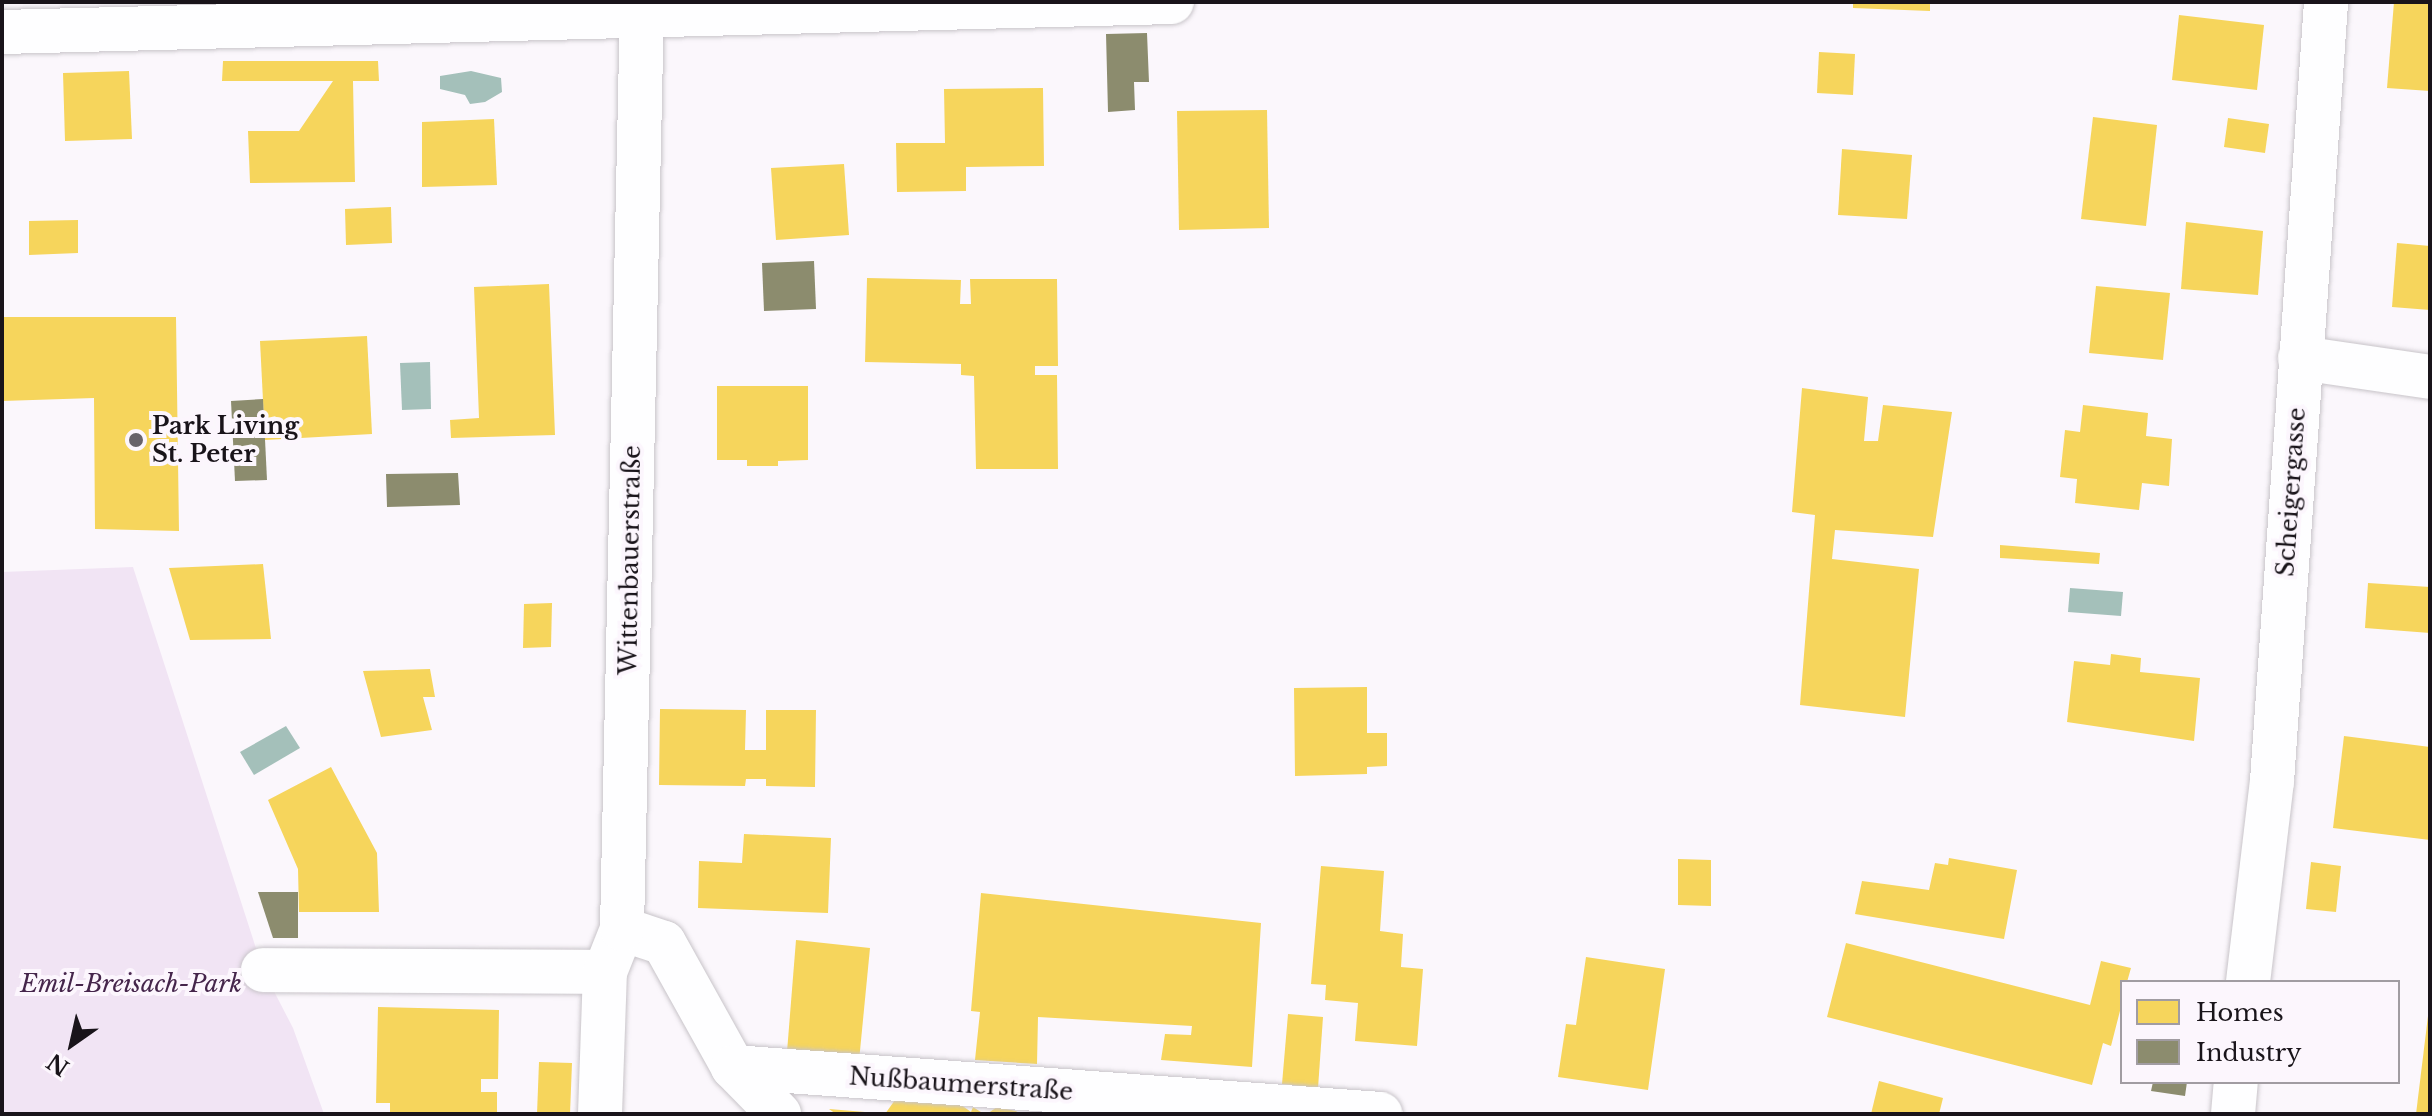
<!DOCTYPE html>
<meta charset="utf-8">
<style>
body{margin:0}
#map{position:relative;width:2432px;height:1116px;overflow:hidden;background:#fbf7fc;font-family:"Libre Baskerville",serif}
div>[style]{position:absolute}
.green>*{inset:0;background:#f1e4f4}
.water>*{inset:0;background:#a4c0ba}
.homes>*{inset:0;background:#f6d55c}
.industry>*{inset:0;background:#8c8c6e}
.roads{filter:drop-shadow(0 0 2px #c8c4c9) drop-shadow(0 0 2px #c8c4c9)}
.street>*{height:44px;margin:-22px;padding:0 22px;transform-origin:22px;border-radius:22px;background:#fefeff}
.dots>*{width:22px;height:22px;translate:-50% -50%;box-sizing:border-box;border:4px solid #fcf6fd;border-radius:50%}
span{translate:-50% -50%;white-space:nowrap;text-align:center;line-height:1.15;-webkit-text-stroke:8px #fcf6fd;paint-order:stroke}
.poi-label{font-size:24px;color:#19141a;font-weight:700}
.left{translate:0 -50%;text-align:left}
.street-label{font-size:24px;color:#19141a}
.park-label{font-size:24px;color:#45254b;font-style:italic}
.frame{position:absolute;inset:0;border:4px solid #19141a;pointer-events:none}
.legend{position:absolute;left:2120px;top:980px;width:280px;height:104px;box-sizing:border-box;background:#fcf6fd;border:2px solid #a19ca2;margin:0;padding:10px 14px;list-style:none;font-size:24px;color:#19141a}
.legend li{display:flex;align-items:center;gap:16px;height:40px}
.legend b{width:40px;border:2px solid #a19ca2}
.north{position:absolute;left:32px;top:1004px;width:80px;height:80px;-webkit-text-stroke:6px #fcf6fd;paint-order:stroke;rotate:214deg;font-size:22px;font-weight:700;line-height:32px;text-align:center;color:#19141a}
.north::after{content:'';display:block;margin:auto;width:28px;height:36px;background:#19141a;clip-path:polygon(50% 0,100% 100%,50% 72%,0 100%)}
</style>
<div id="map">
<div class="green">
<i style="clip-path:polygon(133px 567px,263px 970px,293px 1028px,324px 1114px,2px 1114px,2px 572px)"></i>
</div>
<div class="water">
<i style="clip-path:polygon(471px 71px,501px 78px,502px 92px,485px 102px,470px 104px,465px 95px,440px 89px,440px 76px)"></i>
<i style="clip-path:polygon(430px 362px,431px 409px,402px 410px,400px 363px)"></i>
<i style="clip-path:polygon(2070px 588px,2123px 592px,2121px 616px,2068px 612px)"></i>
<i style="clip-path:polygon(286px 726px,300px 748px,254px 775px,240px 752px)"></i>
</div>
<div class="homes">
<i style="clip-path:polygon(1853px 2px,1930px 2px,1930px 11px,1853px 8px)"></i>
<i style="clip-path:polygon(2394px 2px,2430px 2px,2430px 91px,2387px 88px)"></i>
<i style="clip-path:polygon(2179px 15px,2264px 25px,2257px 90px,2172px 80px)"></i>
<i style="clip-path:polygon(1819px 52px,1855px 54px,1853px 95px,1817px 93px)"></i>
<i style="clip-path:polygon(223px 61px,378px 61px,379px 81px,353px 81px,355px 182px,250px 183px,248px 131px,299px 131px,333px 81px,222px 81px)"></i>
<i style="clip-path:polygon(129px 71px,132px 139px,65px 141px,63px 73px)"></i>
<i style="clip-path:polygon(1043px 88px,1044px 166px,966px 167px,966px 191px,897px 192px,896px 143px,945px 143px,944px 89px)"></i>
<i style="clip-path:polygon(1267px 110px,1269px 228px,1179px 230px,1177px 111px)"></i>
<i style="clip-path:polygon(2093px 117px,2157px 125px,2146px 226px,2081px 219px)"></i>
<i style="clip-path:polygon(2228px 118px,2269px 124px,2265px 153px,2224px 147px)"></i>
<i style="clip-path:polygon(494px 119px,497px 185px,422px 187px,422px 122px)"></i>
<i style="clip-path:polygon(1842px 149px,1912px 155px,1907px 219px,1838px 215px)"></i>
<i style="clip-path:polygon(844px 164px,849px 235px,776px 240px,771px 168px)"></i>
<i style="clip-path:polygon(391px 207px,392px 243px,346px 245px,345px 209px)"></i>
<i style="clip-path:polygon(78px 220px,78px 253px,29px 255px,29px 221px)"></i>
<i style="clip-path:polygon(2186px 222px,2263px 231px,2258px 295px,2181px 289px)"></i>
<i style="clip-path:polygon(2397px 243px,2430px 246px,2430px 310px,2392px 307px)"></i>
<i style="clip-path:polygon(867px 278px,961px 280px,960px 304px,971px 304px,970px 279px,1057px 279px,1058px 366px,1035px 366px,1035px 375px,1057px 375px,1058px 469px,976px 469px,974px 376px,961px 375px,961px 364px,865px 362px)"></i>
<i style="clip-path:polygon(549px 284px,555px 435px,451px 438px,450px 420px,479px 418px,474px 287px)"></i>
<i style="clip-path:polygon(2096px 286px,2170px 293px,2163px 360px,2089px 353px)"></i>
<i style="clip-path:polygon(2px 317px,176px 317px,179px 531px,95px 529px,94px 398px,2px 401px)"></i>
<i style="clip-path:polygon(367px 336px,372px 434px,265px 440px,260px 341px)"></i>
<i style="clip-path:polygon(717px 386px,808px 386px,808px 460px,778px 461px,778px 466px,747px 466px,747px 460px,717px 460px)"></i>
<i style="clip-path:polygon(1802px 388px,1868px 397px,1864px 441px,1878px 441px,1883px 405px,1952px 412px,1933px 537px,1835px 530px,1832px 559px,1919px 569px,1905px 717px,1800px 705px,1815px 515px,1792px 512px)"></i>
<i style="clip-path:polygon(2083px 405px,2148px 413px,2146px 436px,2172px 439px,2169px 486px,2142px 483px,2139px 510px,2075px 503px,2077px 479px,2060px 477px,2065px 430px,2080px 432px)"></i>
<i style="clip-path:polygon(2000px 545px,2100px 553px,2099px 564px,2000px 558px)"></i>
<i style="clip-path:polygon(263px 564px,271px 639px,190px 640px,169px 568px)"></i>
<i style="clip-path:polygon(2368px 583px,2430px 587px,2430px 633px,2365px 628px)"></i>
<i style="clip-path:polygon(552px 603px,551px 647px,523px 648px,524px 604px)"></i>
<i style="clip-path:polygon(2111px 654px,2141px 658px,2140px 672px,2200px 678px,2194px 741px,2067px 722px,2074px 661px,2110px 665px)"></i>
<i style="clip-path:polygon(430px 669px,435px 697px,423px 697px,432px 730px,381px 737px,363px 671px)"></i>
<i style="clip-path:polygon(1367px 687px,1367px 733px,1387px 733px,1387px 766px,1367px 767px,1367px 774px,1295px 776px,1294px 688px)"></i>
<i style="clip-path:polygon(660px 709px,746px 710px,745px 750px,766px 750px,766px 710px,816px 710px,815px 787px,766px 786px,766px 779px,746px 779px,745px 786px,659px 785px)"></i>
<i style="clip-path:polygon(2344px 736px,2430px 747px,2430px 840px,2333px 828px)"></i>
<i style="clip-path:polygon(331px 767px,377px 853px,379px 912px,299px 912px,298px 869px,268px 800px)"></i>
<i style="clip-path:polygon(744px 834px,831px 838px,828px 913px,698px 908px,699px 861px,742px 863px)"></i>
<i style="clip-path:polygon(1949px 858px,2017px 870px,2004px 939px,1855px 914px,1862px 881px,1929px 890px,1935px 863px,1948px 865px)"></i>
<i style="clip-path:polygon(1678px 859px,1711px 860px,1711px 906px,1678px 905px)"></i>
<i style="clip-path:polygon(2311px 862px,2341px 866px,2336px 912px,2306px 909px)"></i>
<i style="clip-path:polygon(1321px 866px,1384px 871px,1380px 931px,1403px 934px,1401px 967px,1423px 969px,1417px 1046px,1355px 1041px,1358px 1003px,1325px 1000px,1326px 985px,1311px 984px)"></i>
<i style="clip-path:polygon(981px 893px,1261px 923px,1252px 1067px,1161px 1060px,1165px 1034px,1191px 1035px,1192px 1026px,1038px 1017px,1037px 1064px,975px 1060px,980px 1012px,971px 1011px)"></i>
<i style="clip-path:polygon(796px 940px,870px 948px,859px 1061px,787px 1052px)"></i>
<i style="clip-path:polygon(1846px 943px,2090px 1005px,2101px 961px,2131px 968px,2127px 982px,2122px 982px,2122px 1003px,2111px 1046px,2103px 1043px,2092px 1085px,1827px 1017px)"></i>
<i style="clip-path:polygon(1586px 957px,1665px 969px,1648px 1090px,1558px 1077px,1566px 1024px,1576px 1025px)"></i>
<i style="clip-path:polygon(378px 1007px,499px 1010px,498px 1079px,481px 1079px,481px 1092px,497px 1092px,497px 1114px,390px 1114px,390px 1103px,376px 1103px)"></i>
<i style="clip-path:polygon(1288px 1014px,1323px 1017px,1318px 1088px,1282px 1084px)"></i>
<i style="clip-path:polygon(2428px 1016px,2430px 1114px,2416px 1114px)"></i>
<i style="clip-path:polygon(539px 1062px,572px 1063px,570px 1114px,537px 1114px)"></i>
<i style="clip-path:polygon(1879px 1081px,1943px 1098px,1939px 1114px,1871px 1114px)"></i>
<i style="clip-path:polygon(953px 1099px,971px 1112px,973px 1107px,984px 1114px,885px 1114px,895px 1100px)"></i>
<i style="clip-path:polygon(997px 1107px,1016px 1111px,1020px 1114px,987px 1114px)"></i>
<i style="clip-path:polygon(829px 1109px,865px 1112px,865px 1114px,836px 1114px)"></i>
</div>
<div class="industry">
<i style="clip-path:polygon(1147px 33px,1149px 82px,1134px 82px,1135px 110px,1108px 112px,1106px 34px)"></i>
<i style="clip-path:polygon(814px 261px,816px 309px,764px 311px,762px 263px)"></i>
<i style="clip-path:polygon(263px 399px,267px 480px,235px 481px,231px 401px)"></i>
<i style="clip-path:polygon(458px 473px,460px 505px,387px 507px,386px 474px)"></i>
<i style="clip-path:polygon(258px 892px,298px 892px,298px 938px,273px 938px)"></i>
<i style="clip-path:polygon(2153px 1082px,2187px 1082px,2185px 1096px,2151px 1091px)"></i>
</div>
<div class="roads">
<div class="street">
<i style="left:2px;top:32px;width:1170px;rotate:-1.47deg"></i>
<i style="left:2300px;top:358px;width:131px;rotate:8.3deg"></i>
<i style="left:622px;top:929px;width:44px;rotate:18.4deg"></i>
<i style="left:664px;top:943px;width:142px;rotate:60.9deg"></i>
<i style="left:733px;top:1067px;width:66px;rotate:45.6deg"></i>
<i style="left:263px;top:970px;width:342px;rotate:0.3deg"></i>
<i style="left:2248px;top:982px;width:202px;rotate:-83.2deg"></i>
<i style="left:2272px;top:781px;width:781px;rotate:-86.03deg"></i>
<i style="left:733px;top:1067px;width:649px;rotate:4.15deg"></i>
<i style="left:600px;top:1114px;width:142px;rotate:-88deg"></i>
<i style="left:605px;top:972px;width:46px;rotate:-68.4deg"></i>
<i style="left:622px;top:929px;width:927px;rotate:-88.76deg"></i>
<i style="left:2233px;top:1114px;width:32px;rotate:-85deg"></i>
</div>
</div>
<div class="dots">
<i style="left:136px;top:440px;background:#686369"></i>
</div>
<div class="poi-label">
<span class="left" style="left:152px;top:440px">Park Living<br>St. Peter</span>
</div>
<div class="street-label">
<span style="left:2291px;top:492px;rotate:-86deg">Scheigergasse</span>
<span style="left:630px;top:560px;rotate:-89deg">Wittenbauerstraße</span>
<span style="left:961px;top:1084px;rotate:4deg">Nußbaumerstraße</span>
</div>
<div class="park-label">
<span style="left:131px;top:984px">Emil-Breisach-Park</span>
</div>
<div class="frame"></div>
<ul class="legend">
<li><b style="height:22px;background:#f6d55c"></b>Homes</li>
<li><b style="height:22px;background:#8c8c6e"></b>Industry</li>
</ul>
<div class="north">N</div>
</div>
